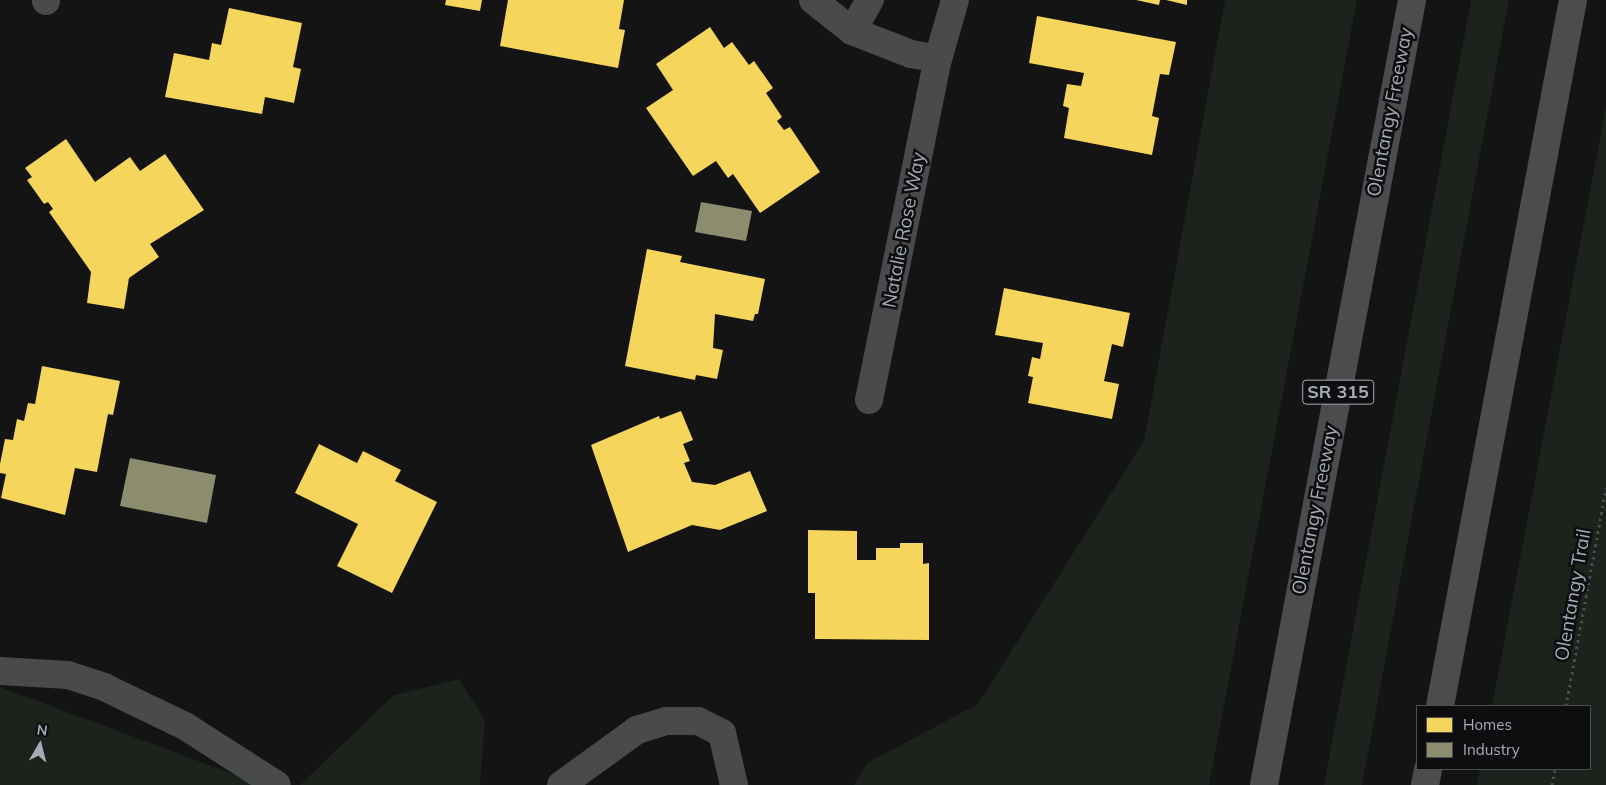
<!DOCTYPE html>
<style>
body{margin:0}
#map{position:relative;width:1606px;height:785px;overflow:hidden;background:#141414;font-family:Mulish,sans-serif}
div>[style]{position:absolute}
.green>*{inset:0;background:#1c221c}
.homes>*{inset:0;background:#f6d55c}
.industry>*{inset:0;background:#8c8c6e}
.path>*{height:3px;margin-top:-1.5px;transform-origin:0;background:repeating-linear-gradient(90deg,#4a4b4e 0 2.5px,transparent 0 6.5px)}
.minor>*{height:28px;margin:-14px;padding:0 14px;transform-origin:14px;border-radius:14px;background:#484a4c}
.highway>*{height:28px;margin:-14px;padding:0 14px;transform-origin:14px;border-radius:14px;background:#4a4c4e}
span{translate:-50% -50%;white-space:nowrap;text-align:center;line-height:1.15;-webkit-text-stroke:5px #0e0e10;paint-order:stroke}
.shield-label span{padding:1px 4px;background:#0e0e10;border:1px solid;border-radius:4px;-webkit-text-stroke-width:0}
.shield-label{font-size:18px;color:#a5acb5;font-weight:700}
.street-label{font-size:19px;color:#a5acb5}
.legend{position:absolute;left:1416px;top:705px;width:175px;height:65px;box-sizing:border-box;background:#0e0e10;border:1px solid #4a4d52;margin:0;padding:6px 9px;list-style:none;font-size:15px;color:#a5acb5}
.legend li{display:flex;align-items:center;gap:10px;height:25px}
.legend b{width:25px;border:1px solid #4a4d52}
.north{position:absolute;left:15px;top:720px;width:50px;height:50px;-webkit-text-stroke:4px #0e0e10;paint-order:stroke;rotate:8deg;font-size:14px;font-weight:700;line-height:20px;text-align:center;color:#a5acb5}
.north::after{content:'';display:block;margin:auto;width:18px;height:22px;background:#a5acb5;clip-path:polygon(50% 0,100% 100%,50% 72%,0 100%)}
</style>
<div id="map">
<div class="green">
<i style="clip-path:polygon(1225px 0,1357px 0,1209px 785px,854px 785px,867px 763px,978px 704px,1144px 441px)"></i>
<i style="clip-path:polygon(1471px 0,1509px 0,1362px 785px,1324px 785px)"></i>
<i style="clip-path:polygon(1606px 107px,1606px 785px,1477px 785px,1480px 769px,1590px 769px,1590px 706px,1492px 706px)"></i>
<i style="clip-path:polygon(459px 679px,485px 720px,480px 785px,300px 785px,394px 695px)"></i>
<i style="clip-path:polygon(0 687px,260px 784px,270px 785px,0 785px)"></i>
</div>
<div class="homes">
<i style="clip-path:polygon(446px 0,482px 0,480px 11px,445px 5px)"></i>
<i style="clip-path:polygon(508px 0,624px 0,619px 29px,625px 30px,618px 68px,500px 46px)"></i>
<i style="clip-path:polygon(1136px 0,1160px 0,1159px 5px)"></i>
<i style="clip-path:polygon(1166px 0,1187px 0,1187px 5px)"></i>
<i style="clip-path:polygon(229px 8px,302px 23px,293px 67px,301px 69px,294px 103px,265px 97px,262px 114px,165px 97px,174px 53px,209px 60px,212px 43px,221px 45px)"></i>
<i style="clip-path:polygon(1037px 16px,1176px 42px,1169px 75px,1160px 74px,1152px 116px,1159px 118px,1152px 155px,1064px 138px,1069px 108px,1063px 106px,1067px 84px,1081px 86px,1084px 73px,1029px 63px)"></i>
<i style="clip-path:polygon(710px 27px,724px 48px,732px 42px,749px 65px,754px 61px,773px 88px,766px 93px,782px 117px,777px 121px,784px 130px,790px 127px,820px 172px,760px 213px,733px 174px,728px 178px,716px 161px,693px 176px,646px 108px,673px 90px,656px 64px)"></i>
<i style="clip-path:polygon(66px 139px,95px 182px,130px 157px,140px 171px,165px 154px,204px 210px,150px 244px,159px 257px,129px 278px,124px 309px,87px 303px,91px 272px,49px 212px,53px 209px,48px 202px,44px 204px,27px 180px,32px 177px,25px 168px)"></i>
<i style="clip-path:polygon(647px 249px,682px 256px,680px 262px,765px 279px,758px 314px,755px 314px,753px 321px,715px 314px,713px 348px,723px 350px,717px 379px,696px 375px,695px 380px,625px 366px)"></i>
<i style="clip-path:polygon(1004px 288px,1130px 313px,1123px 347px,1112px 344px,1104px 381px,1119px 384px,1112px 419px,1028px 403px,1033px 377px,1028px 376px,1032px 357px,1040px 359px,1043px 343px,995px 335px)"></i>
<i style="clip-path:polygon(42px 366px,120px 381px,113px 415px,108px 414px,97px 472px,75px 468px,65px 515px,1px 498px,6px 474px,0 473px,0 464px,5px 439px,13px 440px,17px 419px,24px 421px,28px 403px,35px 404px)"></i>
<i style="clip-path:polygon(681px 411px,693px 440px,683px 444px,690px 461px,684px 463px,692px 482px,715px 485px,750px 471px,767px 511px,720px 530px,692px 525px,628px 552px,591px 445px,659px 416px,660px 419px)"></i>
<i style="clip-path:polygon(319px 444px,357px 463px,363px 451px,401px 470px,395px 481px,437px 502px,392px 593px,337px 566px,358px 524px,295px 493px)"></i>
<i style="clip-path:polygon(808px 530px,857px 531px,857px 560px,876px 560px,876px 548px,900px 548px,900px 543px,923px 543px,923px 564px,929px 563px,929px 640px,815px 639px,815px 593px,808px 593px)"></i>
</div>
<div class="industry">
<i style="clip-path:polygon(701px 202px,752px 211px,746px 241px,695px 232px)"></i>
<i style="clip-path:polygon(130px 458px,216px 475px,207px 523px,120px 506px)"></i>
</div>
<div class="path">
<i style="left:1566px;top:706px;width:222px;rotate:-79.6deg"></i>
<i style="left:1552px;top:785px;width:16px;rotate:-79deg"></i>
</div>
<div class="minor">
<i style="left:813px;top:0;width:50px;rotate:38.5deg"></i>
<i style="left:852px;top:31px;width:63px;rotate:21.3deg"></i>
<i style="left:911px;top:54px;width:27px;rotate:10deg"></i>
<i style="left:46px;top:1px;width:1px;rotate:-90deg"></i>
<i style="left:852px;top:31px;width:36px;rotate:-60deg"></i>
<i style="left:869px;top:400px;width:348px;rotate:-78.6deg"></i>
<i style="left:938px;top:59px;width:61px;rotate:-73.9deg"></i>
<i style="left:0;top:671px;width:68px;rotate:3.4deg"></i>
<i style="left:68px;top:675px;width:38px;rotate:18deg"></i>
<i style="left:104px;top:687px;width:90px;rotate:25.7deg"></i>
<i style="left:185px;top:726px;width:109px;rotate:32.7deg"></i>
<i style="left:561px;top:785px;width:94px;rotate:-35.9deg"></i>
<i style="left:637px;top:730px;width:30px;rotate:-17deg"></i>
<i style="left:666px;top:721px;width:32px"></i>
<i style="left:698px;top:721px;width:27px;rotate:27deg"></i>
<i style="left:722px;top:733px;width:53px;rotate:77deg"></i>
</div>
<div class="highway">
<i style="left:1440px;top:706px;width:718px;rotate:-79.33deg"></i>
<i style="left:1264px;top:785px;width:799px;rotate:-79.32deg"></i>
<i style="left:1425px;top:785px;width:16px;rotate:-79deg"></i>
</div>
<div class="shield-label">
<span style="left:1338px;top:392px">SR 315</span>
</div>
<div class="street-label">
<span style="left:1390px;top:112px;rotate:-79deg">Olentangy Freeway</span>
<span style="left:904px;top:230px;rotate:-79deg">Natalie Rose Way</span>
<span style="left:1315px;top:510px;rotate:-79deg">Olentangy Freeway</span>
<span style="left:1573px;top:595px;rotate:-80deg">Olentangy Trail</span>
</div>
<ul class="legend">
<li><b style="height:14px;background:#f6d55c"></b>Homes</li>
<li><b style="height:14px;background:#8c8c6e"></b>Industry</li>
</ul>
<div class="north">N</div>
</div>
